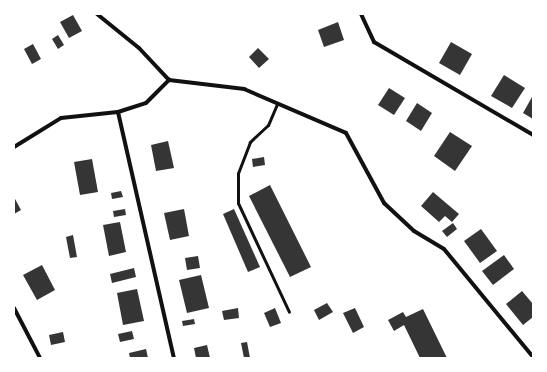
<!DOCTYPE html>
<style>
body{margin:0}
#map{position:relative;width:547px;height:372px;overflow:hidden;background:#fff;font-family:"Noto Sans",sans-serif}
div>[style]{position:absolute}
.building>*{inset:0;background:#353535}
.service>*{height:3px;margin:-1.5px;padding:0 1.5px;transform-origin:1.5px;border-radius:1.5px;background:#111}
.minor>*{height:4px;margin:-2px;padding:0 2px;transform-origin:2px;border-radius:2px;background:#111}
span{translate:-50% -50%;white-space:nowrap;text-align:center;line-height:1.15;-webkit-text-stroke:4px #fff;paint-order:stroke}
.frame{position:absolute;inset:0;border:15px solid #fff;pointer-events:none}
</style>
<div id="map">
<div class="building">
<i style="clip-path:polygon(73px 15px,82px 31px,69px 38px,60px 22px)"></i>
<i style="clip-path:polygon(338px 22px,344px 40px,324px 47px,318px 30px)"></i>
<i style="clip-path:polygon(58px 35px,64px 45px,58px 49px,52px 39px)"></i>
<i style="clip-path:polygon(451px 42px,472px 54px,460px 75px,439px 63px)"></i>
<i style="clip-path:polygon(33px 44px,41px 59px,32px 64px,24px 49px)"></i>
<i style="clip-path:polygon(258px 48px,269px 59px,259px 68px,249px 57px)"></i>
<i style="clip-path:polygon(504px 75px,525px 88px,512px 108px,491px 96px)"></i>
<i style="clip-path:polygon(389px 88px,405px 98px,394px 115px,378px 105px)"></i>
<i style="clip-path:polygon(532px 97px,533px 98px,533px 119px,523px 113px)"></i>
<i style="clip-path:polygon(417px 103px,432px 113px,421px 131px,406px 121px)"></i>
<i style="clip-path:polygon(450px 132px,472px 146px,455px 171px,434px 156px)"></i>
<i style="clip-path:polygon(168px 141px,174px 168px,156px 171px,151px 145px)"></i>
<i style="clip-path:polygon(264px 157px,265px 165px,253px 167px,252px 159px)"></i>
<i style="clip-path:polygon(92px 159px,98px 192px,80px 195px,74px 162px)"></i>
<i style="clip-path:polygon(270px 185px,311px 267px,290px 277px,249px 196px)"></i>
<i style="clip-path:polygon(121px 191px,123px 197px,112px 199px,111px 193px)"></i>
<i style="clip-path:polygon(433px 192px,459px 214px,452px 222px,445px 216px,439px 222px,421px 206px)"></i>
<i style="clip-path:polygon(14px 197px,21px 210px,14px 214px)"></i>
<i style="clip-path:polygon(125px 209px,126px 215px,114px 217px,113px 211px)"></i>
<i style="clip-path:polygon(184px 209px,189px 236px,170px 240px,164px 213px)"></i>
<i style="clip-path:polygon(234px 209px,260px 267px,248px 272px,223px 214px)"></i>
<i style="clip-path:polygon(120px 222px,126px 252px,109px 256px,103px 225px)"></i>
<i style="clip-path:polygon(453px 223px,457px 229px,447px 237px,442px 231px)"></i>
<i style="clip-path:polygon(481px 229px,497px 251px,480px 263px,464px 241px)"></i>
<i style="clip-path:polygon(73px 235px,77px 257px,70px 258px,66px 237px)"></i>
<i style="clip-path:polygon(504px 255px,514px 269px,493px 285px,482px 271px)"></i>
<i style="clip-path:polygon(198px 256px,200px 268px,187px 270px,185px 258px)"></i>
<i style="clip-path:polygon(42px 265px,55px 290px,37px 300px,23px 275px)"></i>
<i style="clip-path:polygon(134px 268px,136px 277px,112px 283px,110px 274px)"></i>
<i style="clip-path:polygon(201px 275px,209px 308px,187px 313px,179px 280px)"></i>
<i style="clip-path:polygon(137px 289px,144px 321px,123px 325px,117px 293px)"></i>
<i style="clip-path:polygon(522px 291px,533px 304px,533px 317px,523px 325px,506px 304px)"></i>
<i style="clip-path:polygon(327px 303px,333px 312px,319px 320px,314px 310px)"></i>
<i style="clip-path:polygon(238px 308px,239px 318px,224px 320px,222px 311px)"></i>
<i style="clip-path:polygon(275px 308px,281px 323px,270px 327px,264px 313px)"></i>
<i style="clip-path:polygon(355px 308px,364px 327px,353px 333px,343px 313px)"></i>
<i style="clip-path:polygon(423px 309px,447px 358px,420px 358px,404px 325px,394px 331px,388px 320px,403px 312px,406px 317px)"></i>
<i style="clip-path:polygon(194px 319px,195px 324px,183px 326px,182px 321px)"></i>
<i style="clip-path:polygon(132px 331px,134px 339px,120px 342px,118px 334px)"></i>
<i style="clip-path:polygon(63px 332px,65px 342px,51px 345px,49px 335px)"></i>
<i style="clip-path:polygon(247px 342px,250px 358px,244px 358px,241px 343px)"></i>
<i style="clip-path:polygon(207px 345px,210px 358px,196px 358px,194px 348px)"></i>
<i style="clip-path:polygon(146px 349px,148px 358px,130px 358px,129px 353px)"></i>
</div>
<div class="service">
<i style="left:277px;top:104px;width:23px;rotate:113deg"></i>
<i style="left:268px;top:125px;width:25px;rotate:137deg"></i>
<i style="left:250px;top:142px;width:33px;rotate:111deg"></i>
<i style="left:238px;top:173px;width:30px;rotate:90deg"></i>
<i style="left:238px;top:203px;width:120px;rotate:64.9deg"></i>
</div>
<div class="minor">
<i style="left:97px;top:14px;width:54px;rotate:39deg"></i>
<i style="left:139px;top:48px;width:44px;rotate:46.8deg"></i>
<i style="left:361px;top:14px;width:31px;rotate:65deg"></i>
<i style="left:374px;top:42px;width:184px;rotate:30.3deg"></i>
<i style="left:169px;top:80px;width:76px;rotate:6.8deg"></i>
<i style="left:244px;top:89px;width:111px;rotate:23.3deg"></i>
<i style="left:346px;top:133px;width:80px;rotate:61.5deg"></i>
<i style="left:384px;top:203px;width:41px;rotate:43deg"></i>
<i style="left:414px;top:231px;width:35px;rotate:31deg"></i>
<i style="left:444px;top:249px;width:140px;rotate:50.5deg"></i>
<i style="left:118px;top:112px;width:252px;rotate:77.2deg"></i>
<i style="left:14px;top:147px;width:55px;rotate:-31.7deg"></i>
<i style="left:61px;top:118px;width:57px;rotate:-6deg"></i>
<i style="left:118px;top:112px;width:29px;rotate:-18deg"></i>
<i style="left:146px;top:103px;width:33px;rotate:-45deg"></i>
<i style="left:14px;top:308px;width:56px;rotate:62.5deg"></i>
</div>
<div class="frame"></div>
</div>
